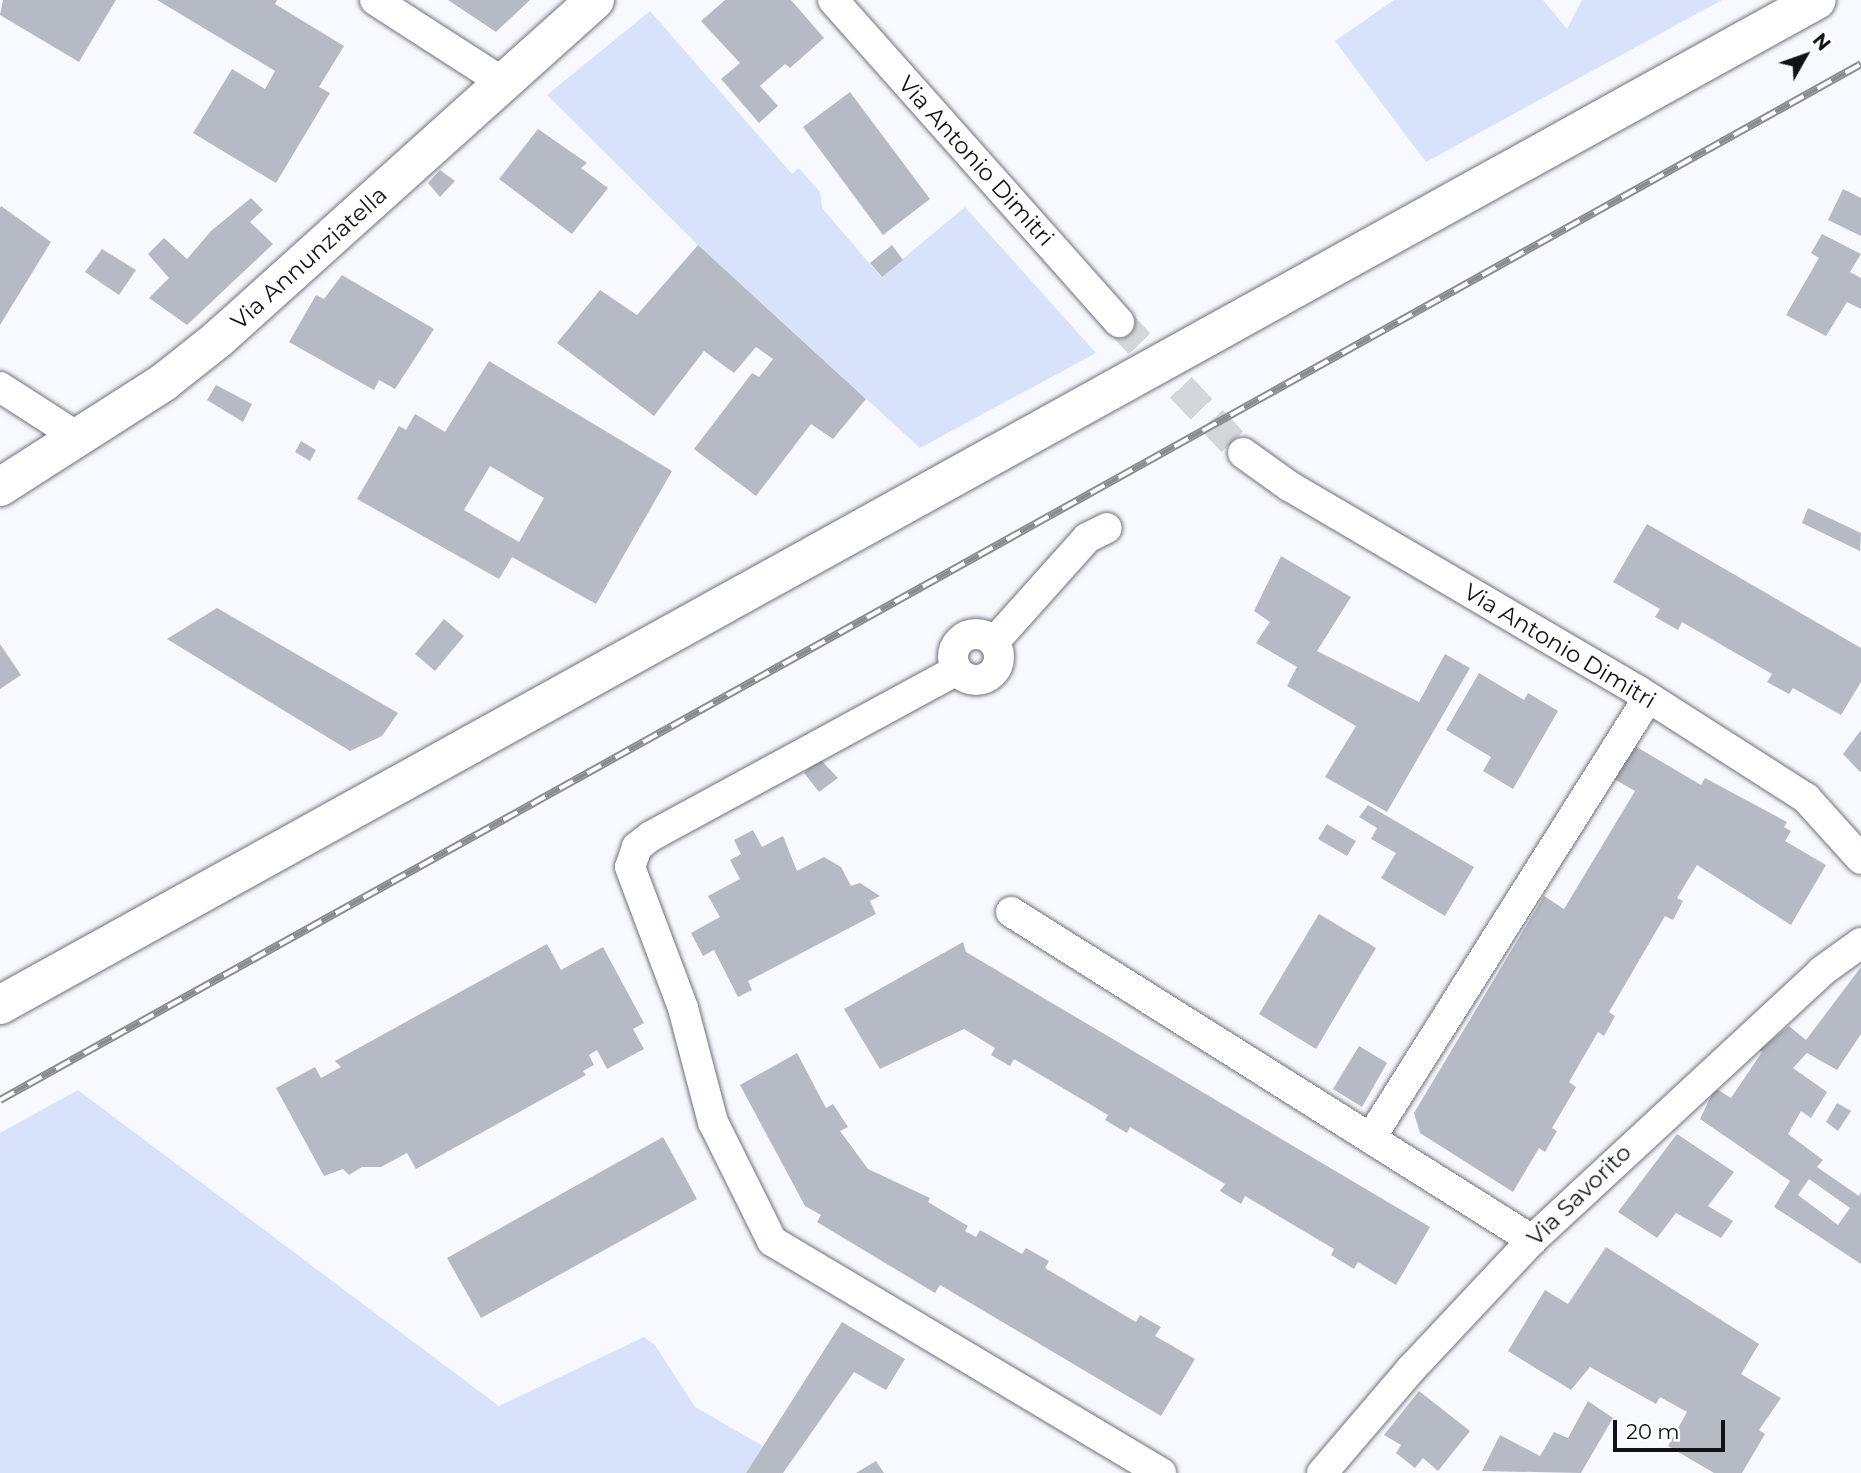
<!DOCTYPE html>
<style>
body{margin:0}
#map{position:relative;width:1861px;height:1473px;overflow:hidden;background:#f7f9fe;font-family:Montserrat,sans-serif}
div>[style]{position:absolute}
.green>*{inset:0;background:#d8e2fb}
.building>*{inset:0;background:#b6bac5}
.minor-tunnel>*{height:30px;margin-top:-15px;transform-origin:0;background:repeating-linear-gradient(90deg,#d4d6db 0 30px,transparent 0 45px)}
.roads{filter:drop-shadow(0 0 2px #6e727c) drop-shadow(0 0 2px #6e727c)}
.minor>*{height:30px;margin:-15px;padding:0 15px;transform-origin:15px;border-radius:15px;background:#fff}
.minor>.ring{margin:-15px;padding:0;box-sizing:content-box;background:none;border:30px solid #fff;border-radius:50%}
.secondary>*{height:38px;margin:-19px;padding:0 19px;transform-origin:19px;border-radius:19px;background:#fff}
.trunk>*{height:38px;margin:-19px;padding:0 19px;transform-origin:19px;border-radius:19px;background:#fff}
.rail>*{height:8px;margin-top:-4px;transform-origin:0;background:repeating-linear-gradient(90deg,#fff 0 16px,#8a8c90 0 32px);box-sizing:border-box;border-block:2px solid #8a8c90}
span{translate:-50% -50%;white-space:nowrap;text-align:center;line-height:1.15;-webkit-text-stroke:7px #fff;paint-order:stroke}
.street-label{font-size:23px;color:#101215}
.north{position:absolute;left:1770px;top:21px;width:70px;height:70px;-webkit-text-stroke:5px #fff;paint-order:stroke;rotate:50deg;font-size:19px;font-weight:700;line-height:28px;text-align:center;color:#101215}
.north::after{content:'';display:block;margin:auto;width:24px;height:32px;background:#101215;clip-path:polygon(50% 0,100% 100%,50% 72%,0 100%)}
.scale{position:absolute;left:1613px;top:1420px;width:112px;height:32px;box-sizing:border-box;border:4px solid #101215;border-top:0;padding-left:9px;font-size:21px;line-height:24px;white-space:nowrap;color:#101215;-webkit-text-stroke:5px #fff;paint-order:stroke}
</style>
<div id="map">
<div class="green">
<i style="clip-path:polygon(1394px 0,1543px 0,1567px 29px,1582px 0,1722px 0,1426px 162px,1335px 41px)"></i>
<i style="clip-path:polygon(650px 11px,792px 174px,799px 168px,820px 192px,822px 208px,881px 277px,965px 207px,1096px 353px,920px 448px,698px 245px,547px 95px)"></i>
<i style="clip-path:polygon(78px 1090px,499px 1406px,644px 1337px,655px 1345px,695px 1407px,763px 1446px,746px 1473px,0 1473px,0 1133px)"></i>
</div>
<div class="building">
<i style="clip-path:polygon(3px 0,116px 0,79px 62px,0 15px)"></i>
<i style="clip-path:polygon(157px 0,277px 0,275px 4px,344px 46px,319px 87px,330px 93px,276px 183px,193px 133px,232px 69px,265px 89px,275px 71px)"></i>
<i style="clip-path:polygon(448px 0,530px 0,496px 32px)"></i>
<i style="clip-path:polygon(725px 0,791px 0,824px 38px,790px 68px,785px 64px,760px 86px,778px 106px,759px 123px,721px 79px,740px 63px,701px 21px)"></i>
<i style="clip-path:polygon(850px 92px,930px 199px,883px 235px,803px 127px)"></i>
<i style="clip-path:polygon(538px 129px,587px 163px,581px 168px,608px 188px,572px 234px,499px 179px)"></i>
<i style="clip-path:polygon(440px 170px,455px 181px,440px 197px,428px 183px)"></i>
<i style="clip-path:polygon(1843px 189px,1861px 198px,1861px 236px,1828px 220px)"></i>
<i style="clip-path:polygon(251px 198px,263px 210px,250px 222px,273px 244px,187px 325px,149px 298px,169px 278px,148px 254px,164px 238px,187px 259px,211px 231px)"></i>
<i style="clip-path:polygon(1px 206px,51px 242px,0 325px,0 208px)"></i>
<i style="clip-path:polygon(1822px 234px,1861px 254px,1850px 272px,1861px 278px,1861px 309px,1847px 302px,1826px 336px,1786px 315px,1819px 258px,1811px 253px)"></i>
<i style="clip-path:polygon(698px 245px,866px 399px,833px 439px,811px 424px,756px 496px,694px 449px,752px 373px,759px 377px,773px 359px,756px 347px,734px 373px,704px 351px,654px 416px,557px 343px,600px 290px,637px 315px)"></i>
<i style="clip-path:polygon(892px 245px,903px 260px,882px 277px,870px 263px)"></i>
<i style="clip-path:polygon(102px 249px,136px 270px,119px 295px,85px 272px)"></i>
<i style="clip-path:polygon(342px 275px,434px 329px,395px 389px,379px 380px,374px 390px,289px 342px,316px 295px,324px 299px)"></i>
<i style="clip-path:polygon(evenodd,489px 361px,672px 471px,596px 604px,512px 557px,499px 579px,357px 499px,399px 426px,406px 430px,415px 414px,445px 432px,489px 361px,490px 466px,544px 498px,519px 542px,464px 510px,490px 466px)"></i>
<i style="clip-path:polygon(216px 385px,252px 404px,243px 422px,207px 400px)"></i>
<i style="clip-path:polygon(301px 441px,316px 450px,310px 461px,295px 452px)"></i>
<i style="clip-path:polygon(1808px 508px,1861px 533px,1860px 551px,1802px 523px)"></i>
<i style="clip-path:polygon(1647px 524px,1861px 648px,1861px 682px,1841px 715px,1793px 688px,1789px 694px,1767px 682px,1772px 674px,1682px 622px,1678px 630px,1655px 617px,1660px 609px,1613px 582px)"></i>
<i style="clip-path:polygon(1281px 556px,1351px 597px,1317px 651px,1419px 702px,1445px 654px,1470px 668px,1387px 812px,1325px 777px,1356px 726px,1287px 686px,1297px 667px,1256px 643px,1270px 622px,1254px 611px)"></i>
<i style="clip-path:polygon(217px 608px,398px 713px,382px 736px,350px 751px,167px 639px)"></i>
<i style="clip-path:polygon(444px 619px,464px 636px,435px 671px,415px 654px)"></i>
<i style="clip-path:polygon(0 644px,21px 675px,0 689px)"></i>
<i style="clip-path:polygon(1479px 673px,1524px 700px,1528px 693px,1558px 711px,1513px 789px,1483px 771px,1491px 757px,1446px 730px)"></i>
<i style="clip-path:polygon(1861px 730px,1861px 771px,1860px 772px,1843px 754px)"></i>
<i style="clip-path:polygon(1635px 746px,1701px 785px,1705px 778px,1787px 822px,1784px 827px,1791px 831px,1785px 841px,1826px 865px,1791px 925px,1697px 865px,1677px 898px,1683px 901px,1673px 920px,1665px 916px,1609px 1012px,1615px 1016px,1604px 1036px,1598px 1032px,1569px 1082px,1576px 1087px,1552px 1128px,1557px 1131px,1545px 1152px,1539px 1148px,1513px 1192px,1420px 1133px,1414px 1113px,1544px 896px,1564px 909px,1635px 791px,1614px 779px)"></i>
<i style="clip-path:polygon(820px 759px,838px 778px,819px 792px,804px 773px)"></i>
<i style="clip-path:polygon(1368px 805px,1474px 867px,1445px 916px,1381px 878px,1396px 853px,1371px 839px,1377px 828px,1359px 817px)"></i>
<i style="clip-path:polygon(1327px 824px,1356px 841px,1347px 856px,1318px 839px)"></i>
<i style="clip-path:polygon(753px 830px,762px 847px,783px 836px,797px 871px,824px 857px,841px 867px,851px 886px,860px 883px,880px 896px,870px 901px,876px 914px,748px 981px,752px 990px,738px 997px,714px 950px,703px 956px,691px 933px,720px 917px,708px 896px,740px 879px,730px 860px,741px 854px,734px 840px)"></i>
<i style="clip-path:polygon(1319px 914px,1376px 948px,1316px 1049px,1259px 1014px)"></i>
<i style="clip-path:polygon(963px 942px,966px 952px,1430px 1227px,1396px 1285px,1358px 1262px,1354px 1269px,1331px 1255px,1334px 1249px,1245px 1196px,1241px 1204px,1220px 1191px,1225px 1184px,1130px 1127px,1127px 1133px,1105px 1120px,1108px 1115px,1014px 1059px,1010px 1066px,991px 1055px,995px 1048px,964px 1029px,880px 1069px,844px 1009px)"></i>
<i style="clip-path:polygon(547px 944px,561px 970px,603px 947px,644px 1023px,633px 1029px,644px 1049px,607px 1069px,597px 1050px,589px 1055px,594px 1065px,583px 1071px,586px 1075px,416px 1169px,407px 1153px,381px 1167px,362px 1167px,349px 1175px,343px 1169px,324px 1176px,276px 1088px,315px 1067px,321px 1078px,341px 1067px,335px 1061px)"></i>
<i style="clip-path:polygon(evenodd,1861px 967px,1861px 1034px,1837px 1070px,1807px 1053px,1793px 1068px,1827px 1092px,1811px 1118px,1801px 1111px,1788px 1134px,1823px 1160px,1817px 1167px,1859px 1196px,1861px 1192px,1861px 1264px,1774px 1207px,1790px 1181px,1700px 1119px,1715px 1088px,1731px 1098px,1762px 1052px,1759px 1050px,1789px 1026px,1806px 1040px,1861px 967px,1809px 1179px,1850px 1208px,1838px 1225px,1798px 1195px,1809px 1179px)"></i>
<i style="clip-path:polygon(1359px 1046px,1387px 1063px,1362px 1107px,1333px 1089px)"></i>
<i style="clip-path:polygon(797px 1053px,826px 1108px,833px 1104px,848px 1127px,840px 1131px,868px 1169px,930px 1198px,928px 1202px,968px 1226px,965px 1231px,976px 1237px,980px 1230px,1022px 1254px,1026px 1248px,1049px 1261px,1045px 1268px,1136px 1322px,1140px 1315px,1161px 1327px,1155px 1336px,1195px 1359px,1161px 1416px,940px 1285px,935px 1293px,817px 1222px,821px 1215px,805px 1206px,740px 1085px)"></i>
<i style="clip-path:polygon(1837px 1103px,1851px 1111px,1838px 1131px,1826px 1122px)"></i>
<i style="clip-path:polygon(1677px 1134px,1734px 1172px,1708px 1206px,1733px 1221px,1721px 1238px,1676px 1213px,1657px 1238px,1618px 1212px)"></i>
<i style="clip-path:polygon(663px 1137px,697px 1199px,481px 1318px,447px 1258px)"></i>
<i style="clip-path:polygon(1606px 1247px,1759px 1344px,1741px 1374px,1781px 1398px,1759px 1430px,1765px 1434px,1742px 1473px,1714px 1473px,1668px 1446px,1687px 1412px,1660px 1397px,1656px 1404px,1590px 1367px,1571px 1390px,1508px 1351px,1545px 1290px,1568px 1304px)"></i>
<i style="clip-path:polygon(842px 1322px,905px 1359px,886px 1390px,854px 1372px,783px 1473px,746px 1473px)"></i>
<i style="clip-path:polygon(1419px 1391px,1470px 1431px,1438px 1471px,1423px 1458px,1415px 1468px,1396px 1453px,1401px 1445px,1384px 1435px)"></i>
<i style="clip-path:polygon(1588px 1401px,1613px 1418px,1581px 1473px,1482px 1471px,1500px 1435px,1540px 1456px,1554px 1432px,1568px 1438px)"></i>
<i style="clip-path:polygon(876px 1461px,884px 1473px,856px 1473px)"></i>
</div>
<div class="minor-tunnel">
<i style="left:1119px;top:322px;width:180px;rotate:46.6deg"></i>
</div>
<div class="roads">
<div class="minor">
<i style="left:375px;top:0;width:151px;rotate:32.8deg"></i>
<i style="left:833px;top:0;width:431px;rotate:48.4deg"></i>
<i style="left:0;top:387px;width:90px;rotate:32.8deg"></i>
<i style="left:1243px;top:453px;width:57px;rotate:35.7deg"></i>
<i style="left:1289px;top:486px;width:403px;rotate:30.4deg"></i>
<i style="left:1637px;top:690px;width:201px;rotate:32.6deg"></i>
<i style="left:1806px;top:798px;width:82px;rotate:48deg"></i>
<i class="ring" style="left:953px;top:634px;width:16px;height:16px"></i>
<i style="left:994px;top:642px;width:140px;rotate:-48.2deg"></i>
<i style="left:1087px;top:538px;width:22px;rotate:-27deg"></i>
<i style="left:957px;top:670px;width:348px;rotate:151.5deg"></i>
<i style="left:651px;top:836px;width:18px;rotate:142deg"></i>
<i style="left:637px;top:847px;width:21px;rotate:109deg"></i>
<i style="left:630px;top:867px;width:151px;rotate:69.4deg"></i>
<i style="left:683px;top:1008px;width:118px;rotate:75.3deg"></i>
<i style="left:713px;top:1122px;width:133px;rotate:63.6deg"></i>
<i style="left:772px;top:1241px;width:453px;rotate:30.8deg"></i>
<i style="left:1011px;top:912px;width:616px;rotate:32.19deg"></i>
<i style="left:1372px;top:1136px;width:518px;rotate:-57.78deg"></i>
<i style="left:1322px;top:1473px;width:137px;rotate:-49.4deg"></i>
<i style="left:1411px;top:1369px;width:177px;rotate:-46.8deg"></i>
<i style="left:1532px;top:1240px;width:396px;rotate:-42.8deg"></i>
<i style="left:1822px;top:971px;width:48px;rotate:-35.7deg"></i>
</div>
<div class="secondary">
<i style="left:0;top:487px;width:195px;rotate:-32.6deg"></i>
<i style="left:164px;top:382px;width:69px;rotate:-38.5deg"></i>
<i style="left:218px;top:339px;width:507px;rotate:-41.96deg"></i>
</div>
<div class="trunk">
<i style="left:0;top:1005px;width:2076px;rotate:-28.95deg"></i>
</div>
</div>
<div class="rail">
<i style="left:0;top:1100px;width:2130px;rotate:-29.1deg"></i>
</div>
<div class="street-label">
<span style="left:976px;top:161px;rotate:48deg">Via Antonio Dimitri</span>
<span style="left:309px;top:258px;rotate:-42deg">Via Annunziatella</span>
<span style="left:1560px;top:646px;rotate:31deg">Via Antonio Dimitri</span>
<span style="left:1579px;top:1195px;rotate:-44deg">Via Savorito</span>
</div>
<div class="north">N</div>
<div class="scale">20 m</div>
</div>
